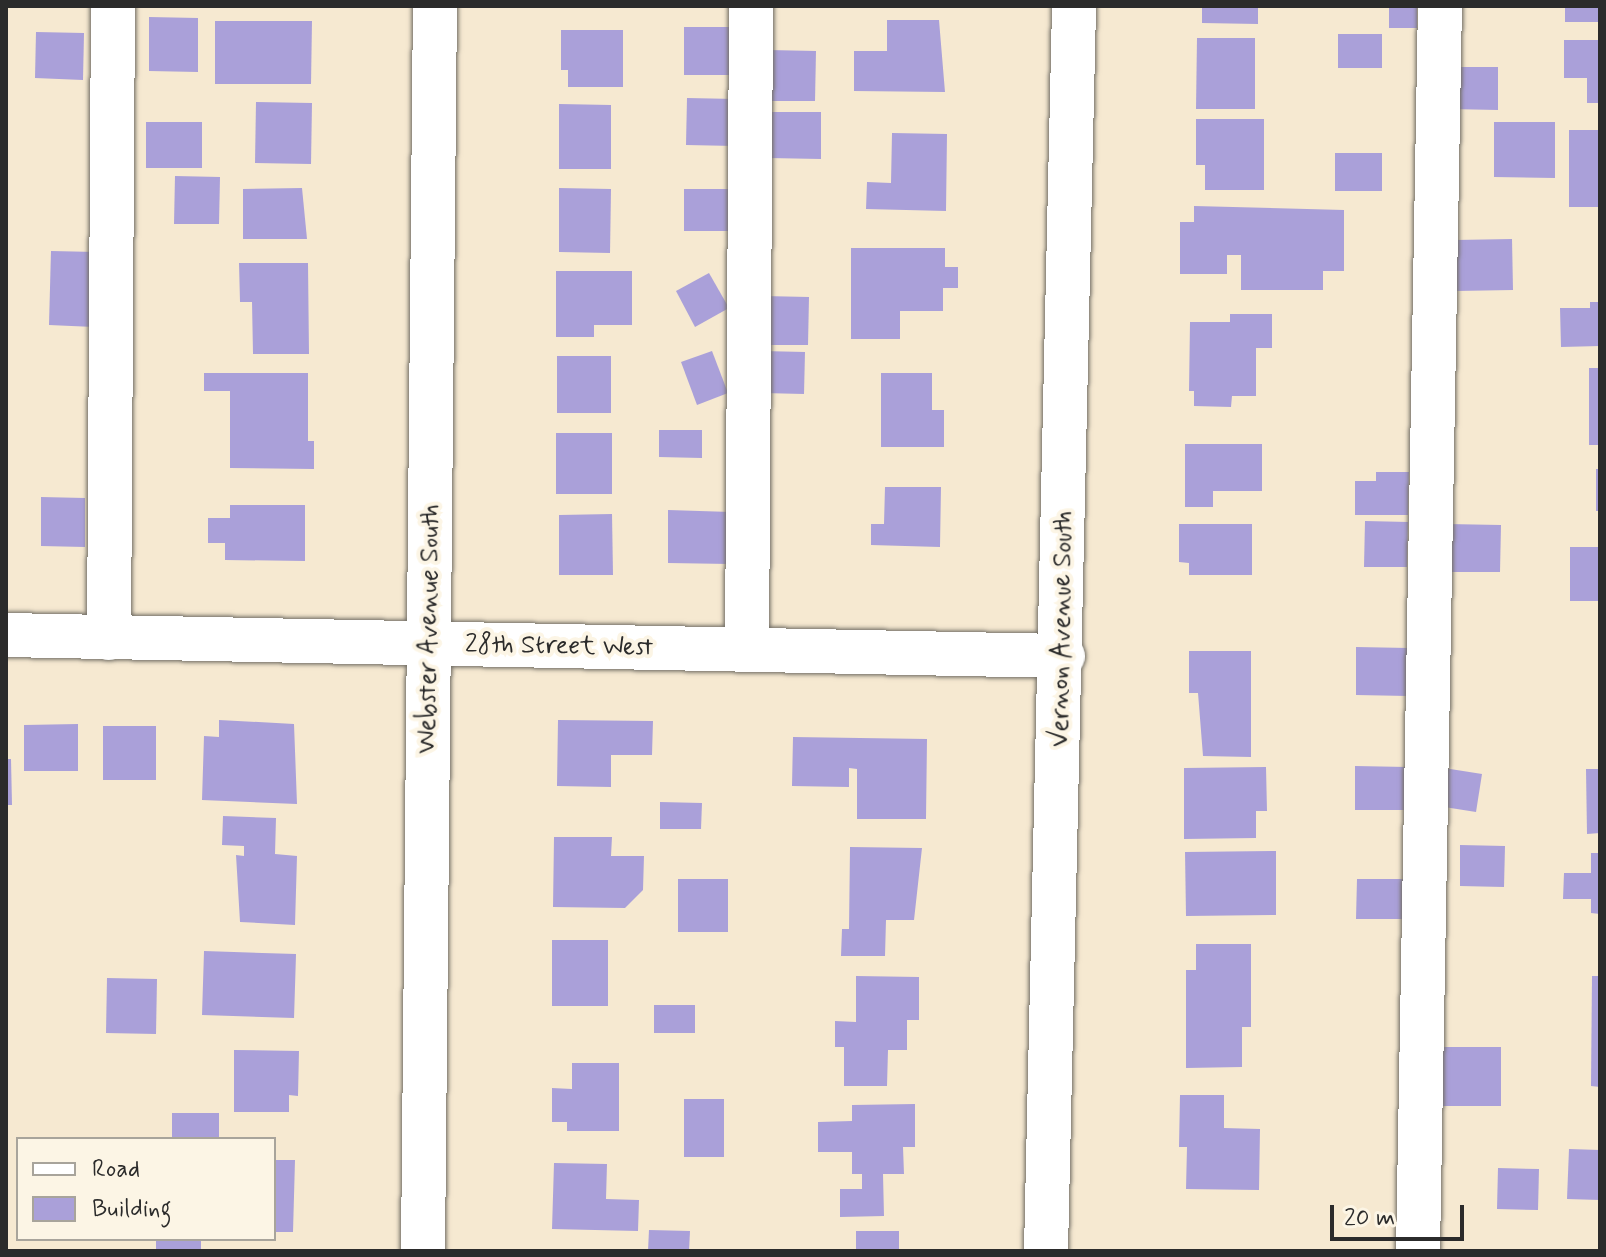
<!DOCTYPE html>
<style>
body{margin:0}
#map{position:relative;width:1606px;height:1257px;overflow:hidden;background:#f6e9d1;font-family:Mynerve,sans-serif}
div>[style]{position:absolute}
.building>*{inset:0;background:#aaa0d9}
.roads{filter:drop-shadow(0 0 2px #726e65) drop-shadow(0 0 2px #726e65)}
.minor>*{height:44px;margin:-22px;padding:0 22px;transform-origin:22px;border-radius:22px;background:#fff}
span{translate:-50% -50%;white-space:nowrap;text-align:center;line-height:1.15;-webkit-text-stroke:8px #fcf5e5;paint-order:stroke}
.street-label{font-size:26px;color:#2b2b2b}
.frame{position:absolute;inset:0;border:8px solid #2b2b2b;pointer-events:none}
.legend{position:absolute;left:16px;top:1137px;width:260px;height:104px;box-sizing:border-box;background:#fcf5e5;border:2px solid #a8a49b;margin:0;padding:10px 14px;list-style:none;font-size:24px;color:#2b2b2b}
.legend li{display:flex;align-items:center;gap:16px;height:40px}
.legend b{width:40px;border:2px solid #a8a49b}
.scale{position:absolute;left:1330px;top:1205px;width:134px;height:36px;box-sizing:border-box;border:4px solid #2b2b2b;border-top:0;padding-left:10px;font-size:24px;line-height:28px;white-space:nowrap;color:#2b2b2b;-webkit-text-stroke:6px #fcf5e5;paint-order:stroke}
</style>
<div id="map">
<div class="building">
<i style="clip-path:polygon(1202px 6px,1258px 6px,1258px 24px,1202px 23px)"></i>
<i style="clip-path:polygon(1389px 6px,1417px 6px,1417px 28px,1389px 28px)"></i>
<i style="clip-path:polygon(1565px 6px,1600px 6px,1600px 22px,1565px 22px)"></i>
<i style="clip-path:polygon(149px 17px,198px 18px,198px 72px,149px 71px)"></i>
<i style="clip-path:polygon(887px 20px,939px 20px,945px 92px,854px 91px,854px 51px,887px 51px)"></i>
<i style="clip-path:polygon(215px 21px,312px 21px,311px 84px,215px 84px)"></i>
<i style="clip-path:polygon(684px 27px,731px 27px,730px 75px,684px 75px)"></i>
<i style="clip-path:polygon(561px 30px,623px 30px,623px 87px,568px 87px,568px 70px,561px 70px)"></i>
<i style="clip-path:polygon(36px 32px,84px 33px,83px 80px,35px 78px)"></i>
<i style="clip-path:polygon(1338px 34px,1382px 34px,1382px 68px,1338px 68px)"></i>
<i style="clip-path:polygon(1197px 38px,1255px 38px,1255px 109px,1196px 109px)"></i>
<i style="clip-path:polygon(1564px 40px,1600px 40px,1600px 103px,1587px 103px,1587px 78px,1564px 78px)"></i>
<i style="clip-path:polygon(768px 50px,816px 51px,815px 101px,768px 101px)"></i>
<i style="clip-path:polygon(1449px 67px,1498px 67px,1498px 110px,1449px 109px)"></i>
<i style="clip-path:polygon(687px 98px,736px 99px,735px 146px,686px 145px)"></i>
<i style="clip-path:polygon(256px 102px,312px 103px,311px 164px,255px 163px)"></i>
<i style="clip-path:polygon(559px 104px,611px 105px,611px 169px,559px 169px)"></i>
<i style="clip-path:polygon(768px 112px,821px 112px,821px 159px,768px 158px)"></i>
<i style="clip-path:polygon(1196px 119px,1264px 119px,1264px 190px,1205px 190px,1205px 165px,1196px 165px)"></i>
<i style="clip-path:polygon(146px 122px,202px 122px,202px 168px,146px 168px)"></i>
<i style="clip-path:polygon(1494px 122px,1555px 122px,1555px 178px,1494px 177px)"></i>
<i style="clip-path:polygon(1569px 130px,1600px 130px,1600px 207px,1569px 207px)"></i>
<i style="clip-path:polygon(892px 133px,947px 134px,946px 211px,866px 209px,867px 182px,891px 183px)"></i>
<i style="clip-path:polygon(1335px 153px,1382px 153px,1382px 191px,1335px 191px)"></i>
<i style="clip-path:polygon(175px 176px,220px 177px,219px 224px,174px 224px)"></i>
<i style="clip-path:polygon(302px 188px,307px 239px,243px 239px,243px 189px)"></i>
<i style="clip-path:polygon(559px 188px,611px 189px,610px 253px,559px 252px)"></i>
<i style="clip-path:polygon(684px 189px,731px 189px,731px 231px,684px 231px)"></i>
<i style="clip-path:polygon(1194px 206px,1344px 210px,1344px 271px,1323px 271px,1323px 290px,1241px 290px,1241px 255px,1227px 255px,1227px 274px,1180px 274px,1180px 222px,1194px 222px)"></i>
<i style="clip-path:polygon(1512px 239px,1513px 290px,1456px 291px,1455px 240px)"></i>
<i style="clip-path:polygon(851px 248px,945px 248px,945px 267px,958px 267px,958px 288px,943px 288px,943px 311px,900px 311px,900px 339px,851px 339px)"></i>
<i style="clip-path:polygon(51px 251px,96px 252px,94px 327px,49px 325px)"></i>
<i style="clip-path:polygon(239px 263px,308px 263px,309px 354px,253px 354px,252px 302px,240px 302px)"></i>
<i style="clip-path:polygon(556px 271px,632px 271px,632px 325px,594px 325px,594px 337px,556px 337px)"></i>
<i style="clip-path:polygon(709px 273px,729px 308px,695px 327px,676px 291px)"></i>
<i style="clip-path:polygon(763px 296px,809px 297px,808px 345px,762px 345px)"></i>
<i style="clip-path:polygon(1590px 302px,1600px 302px,1600px 346px,1561px 347px,1560px 308px,1590px 308px)"></i>
<i style="clip-path:polygon(1230px 314px,1272px 314px,1272px 348px,1256px 348px,1256px 396px,1232px 396px,1231px 407px,1194px 406px,1194px 391px,1189px 391px,1190px 322px,1230px 322px)"></i>
<i style="clip-path:polygon(712px 351px,728px 393px,697px 405px,681px 362px)"></i>
<i style="clip-path:polygon(761px 351px,805px 352px,804px 394px,759px 393px)"></i>
<i style="clip-path:polygon(557px 356px,611px 356px,611px 413px,557px 413px)"></i>
<i style="clip-path:polygon(1589px 368px,1600px 368px,1600px 445px,1589px 445px)"></i>
<i style="clip-path:polygon(204px 373px,308px 373px,308px 441px,314px 441px,314px 469px,230px 468px,230px 391px,204px 391px)"></i>
<i style="clip-path:polygon(881px 373px,932px 373px,932px 410px,944px 410px,944px 447px,881px 447px)"></i>
<i style="clip-path:polygon(659px 430px,702px 430px,702px 458px,659px 457px)"></i>
<i style="clip-path:polygon(556px 433px,612px 433px,612px 494px,556px 494px)"></i>
<i style="clip-path:polygon(1185px 444px,1262px 444px,1262px 491px,1213px 491px,1213px 507px,1185px 507px)"></i>
<i style="clip-path:polygon(1596px 469px,1600px 469px,1600px 511px,1596px 511px)"></i>
<i style="clip-path:polygon(1376px 472px,1409px 472px,1408px 515px,1355px 515px,1355px 481px,1376px 481px)"></i>
<i style="clip-path:polygon(885px 487px,941px 487px,940px 547px,871px 545px,871px 524px,884px 524px)"></i>
<i style="clip-path:polygon(41px 497px,85px 498px,85px 547px,41px 546px)"></i>
<i style="clip-path:polygon(230px 505px,305px 505px,305px 561px,225px 560px,225px 543px,208px 543px,208px 518px,230px 518px)"></i>
<i style="clip-path:polygon(668px 510px,731px 512px,730px 564px,668px 563px)"></i>
<i style="clip-path:polygon(612px 514px,613px 575px,559px 575px,559px 515px)"></i>
<i style="clip-path:polygon(1365px 521px,1408px 522px,1407px 567px,1364px 567px)"></i>
<i style="clip-path:polygon(1179px 524px,1252px 524px,1252px 575px,1189px 575px,1189px 563px,1179px 562px)"></i>
<i style="clip-path:polygon(1447px 524px,1501px 525px,1500px 572px,1446px 572px)"></i>
<i style="clip-path:polygon(1570px 547px,1600px 547px,1600px 601px,1570px 601px)"></i>
<i style="clip-path:polygon(1356px 647px,1409px 648px,1408px 696px,1356px 695px)"></i>
<i style="clip-path:polygon(1189px 651px,1251px 651px,1251px 757px,1203px 756px,1198px 693px,1189px 693px)"></i>
<i style="clip-path:polygon(219px 720px,294px 724px,297px 804px,202px 800px,204px 736px,219px 737px)"></i>
<i style="clip-path:polygon(558px 720px,653px 721px,652px 755px,611px 755px,611px 787px,557px 786px)"></i>
<i style="clip-path:polygon(78px 724px,78px 771px,24px 771px,24px 725px)"></i>
<i style="clip-path:polygon(103px 726px,156px 726px,156px 780px,103px 780px)"></i>
<i style="clip-path:polygon(793px 737px,927px 739px,926px 819px,857px 819px,857px 769px,849px 768px,849px 787px,792px 786px)"></i>
<i style="clip-path:polygon(6px 759px,11px 759px,12px 805px,6px 805px)"></i>
<i style="clip-path:polygon(1355px 766px,1407px 767px,1406px 810px,1355px 810px)"></i>
<i style="clip-path:polygon(1266px 767px,1267px 811px,1256px 811px,1256px 838px,1184px 839px,1184px 768px)"></i>
<i style="clip-path:polygon(1444px 768px,1482px 774px,1476px 812px,1438px 806px)"></i>
<i style="clip-path:polygon(1586px 769px,1600px 769px,1600px 833px,1587px 834px)"></i>
<i style="clip-path:polygon(660px 802px,702px 803px,701px 829px,660px 829px)"></i>
<i style="clip-path:polygon(223px 816px,276px 818px,275px 854px,297px 856px,295px 925px,240px 922px,236px 855px,244px 856px,244px 846px,222px 845px)"></i>
<i style="clip-path:polygon(554px 837px,612px 837px,611px 856px,644px 856px,643px 890px,625px 908px,553px 907px)"></i>
<i style="clip-path:polygon(1460px 845px,1505px 846px,1504px 887px,1460px 886px)"></i>
<i style="clip-path:polygon(850px 847px,922px 848px,914px 920px,886px 920px,885px 956px,841px 956px,842px 929px,849px 929px)"></i>
<i style="clip-path:polygon(1276px 851px,1276px 915px,1186px 916px,1185px 852px)"></i>
<i style="clip-path:polygon(1591px 853px,1600px 853px,1600px 914px,1591px 913px,1591px 899px,1563px 899px,1564px 873px,1591px 873px)"></i>
<i style="clip-path:polygon(678px 879px,728px 879px,728px 932px,678px 932px)"></i>
<i style="clip-path:polygon(1357px 879px,1404px 879px,1403px 919px,1356px 919px)"></i>
<i style="clip-path:polygon(552px 940px,608px 940px,608px 1006px,552px 1006px)"></i>
<i style="clip-path:polygon(1196px 944px,1251px 944px,1251px 1027px,1242px 1027px,1242px 1067px,1186px 1068px,1186px 970px,1196px 970px)"></i>
<i style="clip-path:polygon(204px 951px,296px 954px,294px 1018px,202px 1015px)"></i>
<i style="clip-path:polygon(856px 976px,919px 977px,919px 1020px,907px 1020px,907px 1050px,888px 1050px,887px 1086px,844px 1086px,844px 1047px,835px 1047px,835px 1021px,856px 1022px)"></i>
<i style="clip-path:polygon(1592px 976px,1600px 976px,1600px 1087px,1591px 1086px)"></i>
<i style="clip-path:polygon(107px 978px,157px 979px,156px 1034px,106px 1033px)"></i>
<i style="clip-path:polygon(654px 1005px,695px 1005px,695px 1033px,654px 1033px)"></i>
<i style="clip-path:polygon(1436px 1047px,1501px 1047px,1501px 1106px,1436px 1106px)"></i>
<i style="clip-path:polygon(234px 1050px,299px 1051px,298px 1096px,289px 1095px,289px 1112px,234px 1112px)"></i>
<i style="clip-path:polygon(572px 1063px,619px 1063px,619px 1131px,567px 1131px,567px 1122px,552px 1122px,552px 1088px,572px 1089px)"></i>
<i style="clip-path:polygon(1180px 1095px,1224px 1095px,1224px 1128px,1260px 1129px,1259px 1190px,1186px 1189px,1187px 1147px,1179px 1147px)"></i>
<i style="clip-path:polygon(684px 1099px,724px 1099px,724px 1157px,684px 1157px)"></i>
<i style="clip-path:polygon(915px 1104px,915px 1147px,903px 1147px,904px 1174px,883px 1174px,884px 1216px,840px 1217px,840px 1189px,862px 1189px,862px 1174px,852px 1174px,852px 1152px,818px 1152px,818px 1122px,852px 1121px,852px 1105px)"></i>
<i style="clip-path:polygon(172px 1113px,219px 1113px,219px 1139px,172px 1139px)"></i>
<i style="clip-path:polygon(1569px 1149px,1600px 1150px,1600px 1200px,1567px 1199px)"></i>
<i style="clip-path:polygon(274px 1160px,295px 1160px,293px 1232px,274px 1232px)"></i>
<i style="clip-path:polygon(554px 1163px,607px 1164px,606px 1199px,639px 1200px,638px 1231px,552px 1229px)"></i>
<i style="clip-path:polygon(1498px 1168px,1539px 1169px,1538px 1210px,1497px 1209px)"></i>
<i style="clip-path:polygon(649px 1230px,690px 1231px,689px 1251px,648px 1251px)"></i>
<i style="clip-path:polygon(856px 1231px,899px 1231px,899px 1251px,856px 1251px)"></i>
<i style="clip-path:polygon(156px 1239px,201px 1239px,201px 1251px,156px 1251px)"></i>
</div>
<div class="roads">
<div class="minor">
<i style="left:6px;top:635px;width:1057px;rotate:1.14deg"></i>
<i style="left:109px;top:638px;width:632px;rotate:-89.64deg"></i>
<i style="left:747px;top:650px;width:644px;rotate:-89.64deg"></i>
<i style="left:423px;top:1251px;width:1245px;rotate:-89.45deg"></i>
<i style="left:1046px;top:1251px;width:1245px;rotate:-88.71deg"></i>
<i style="left:1418px;top:1251px;width:1245px;rotate:-88.99deg"></i>
</div>
</div>
<div class="street-label">
<span style="left:430px;top:629px;rotate:-89deg">Webster Avenue South</span>
<span style="left:1063px;top:629px;rotate:-89deg">Vernon Avenue South</span>
<span style="left:559px;top:647px;rotate:1deg">28th Street West</span>
</div>
<div class="frame"></div>
<ul class="legend">
<li><b style="height:10px;background:#fff"></b>Road</li>
<li><b style="height:22px;background:#aaa0d9"></b>Building</li>
</ul>
<div class="scale">20 m</div>
</div>
